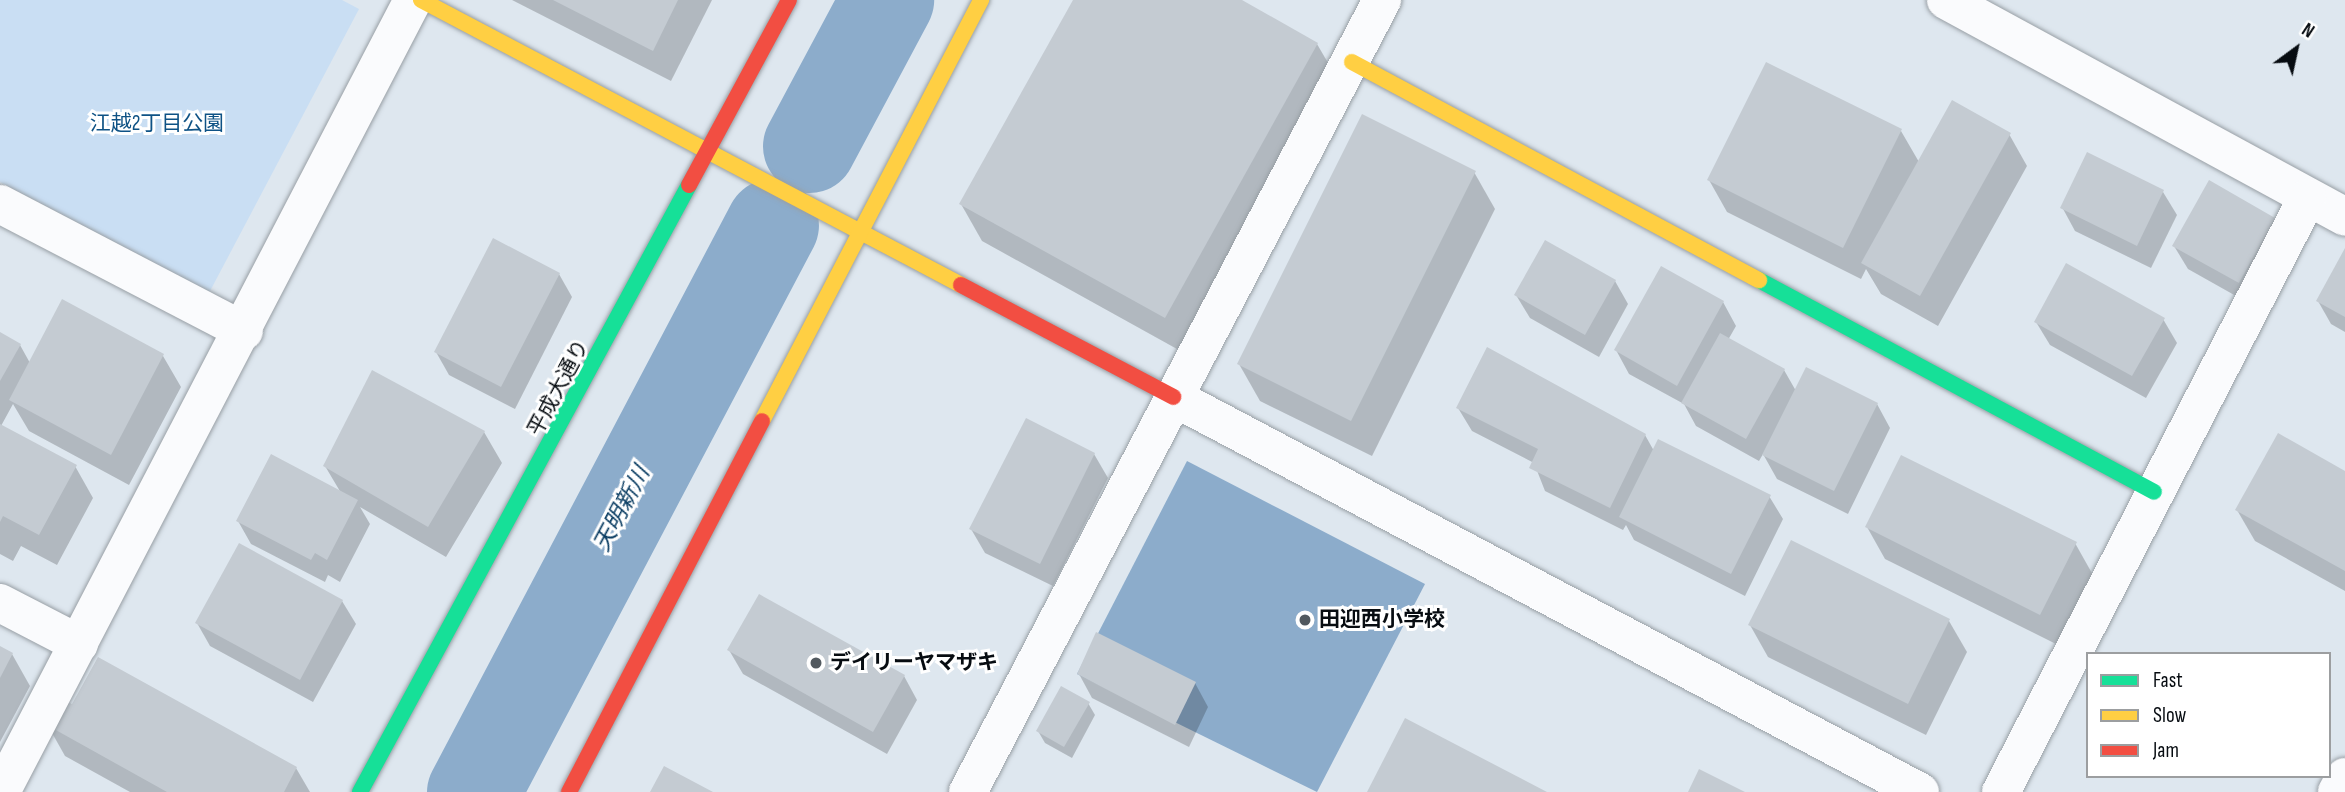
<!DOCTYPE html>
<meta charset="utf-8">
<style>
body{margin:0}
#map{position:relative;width:2345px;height:792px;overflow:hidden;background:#dee7ef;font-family:"Sofia Sans Condensed","Noto Sans JP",sans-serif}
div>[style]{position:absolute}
.green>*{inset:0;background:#c9def3}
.water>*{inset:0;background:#8caccb}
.shadow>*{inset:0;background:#0003}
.river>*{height:93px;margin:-46.5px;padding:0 46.5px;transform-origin:46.5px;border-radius:46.5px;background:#8caccb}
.building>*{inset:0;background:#c4cbd2}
.roads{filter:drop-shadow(0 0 2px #989fa5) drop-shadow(0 0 2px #989fa5)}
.street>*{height:38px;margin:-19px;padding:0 19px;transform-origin:19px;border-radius:19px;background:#fafbfd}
.fast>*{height:16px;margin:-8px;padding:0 8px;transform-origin:8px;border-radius:8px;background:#16e098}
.slow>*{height:16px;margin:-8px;padding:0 8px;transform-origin:8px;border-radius:8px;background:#ffcf43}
.jam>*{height:16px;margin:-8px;padding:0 8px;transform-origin:8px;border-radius:8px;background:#f24e42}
.dots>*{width:19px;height:19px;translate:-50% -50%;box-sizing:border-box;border:4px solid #fff;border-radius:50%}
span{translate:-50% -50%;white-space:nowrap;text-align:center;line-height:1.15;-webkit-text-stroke:6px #fff;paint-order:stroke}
.park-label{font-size:21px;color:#0e5285}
.street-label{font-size:21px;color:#070c11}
.poi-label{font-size:21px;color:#070c11;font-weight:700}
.left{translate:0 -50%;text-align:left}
.water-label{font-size:23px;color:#093c62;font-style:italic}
.legend{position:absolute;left:2086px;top:652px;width:245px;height:126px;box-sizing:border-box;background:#fff;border:2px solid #9c9ea0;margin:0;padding:9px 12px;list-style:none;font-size:21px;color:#070c11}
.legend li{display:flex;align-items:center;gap:14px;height:35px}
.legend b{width:35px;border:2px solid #9c9ea0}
.north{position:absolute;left:2261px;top:14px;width:70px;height:70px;-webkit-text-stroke:5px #fff;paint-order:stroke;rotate:33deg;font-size:19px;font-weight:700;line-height:28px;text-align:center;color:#070c11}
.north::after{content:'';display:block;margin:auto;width:24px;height:32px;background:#070c11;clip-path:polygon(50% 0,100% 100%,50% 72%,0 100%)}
</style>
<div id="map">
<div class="green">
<i style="clip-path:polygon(0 0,342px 0,359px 9px,209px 293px,0 182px)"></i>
</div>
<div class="water">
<i style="clip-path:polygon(1187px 461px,1425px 584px,1317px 792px,1077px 674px)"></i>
</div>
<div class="shadow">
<i style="clip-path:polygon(512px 0,712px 0,671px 81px)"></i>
<i style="clip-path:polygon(1075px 0,1238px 0,1317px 44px,1338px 80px,1186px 354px,982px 241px,961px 204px)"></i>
<i style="clip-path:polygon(1901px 131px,1919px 162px,2009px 134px,2027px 166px,1938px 326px,1881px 294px,1866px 269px,1861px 279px,1727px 212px,1709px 180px)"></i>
<i style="clip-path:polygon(1474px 172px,1495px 209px,1372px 456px,1260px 401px,1239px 364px)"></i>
<i style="clip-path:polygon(2163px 192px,2177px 215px,2151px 268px,2075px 231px,2062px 207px)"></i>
<i style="clip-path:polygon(2274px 219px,2288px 242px,2252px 305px,2188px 269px,2174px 246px)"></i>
<i style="clip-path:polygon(2345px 252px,2345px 332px,2331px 324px,2318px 301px)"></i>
<i style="clip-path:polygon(559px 274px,572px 297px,515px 409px,449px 375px,436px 352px)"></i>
<i style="clip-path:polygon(1615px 281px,1628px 304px,1599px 357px,1530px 318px,1516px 295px)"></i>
<i style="clip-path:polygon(1723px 302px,1736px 326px,1728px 340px,1784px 370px,1796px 391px,1877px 404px,1890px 428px,1848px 514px,1777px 479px,1763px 454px,1759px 461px,1696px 426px,1684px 404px,1629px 374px,1616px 350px)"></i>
<i style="clip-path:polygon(2163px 319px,2177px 343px,2146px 398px,2050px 345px,2036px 322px)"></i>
<i style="clip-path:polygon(0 334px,20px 345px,30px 363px,163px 356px,181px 387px,129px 485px,29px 431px,13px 404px,1px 426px,75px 466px,93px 498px,57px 565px,21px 546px,13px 561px,0 554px)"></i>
<i style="clip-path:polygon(1487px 349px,1645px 435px,1654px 451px,1769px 496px,1783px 519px,1745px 596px,1634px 540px,1626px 525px,1623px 530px,1545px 491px,1534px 463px,1472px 431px,1458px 408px)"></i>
<i style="clip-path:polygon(484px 432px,502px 463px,446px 557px,360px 507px,370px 524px,340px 582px,328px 575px,325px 582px,251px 544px,238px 521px,341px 493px,325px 466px)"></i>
<i style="clip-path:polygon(1094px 454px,1108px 478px,1053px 586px,985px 553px,971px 529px)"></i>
<i style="clip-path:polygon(2345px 473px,2345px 591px,2255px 541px,2237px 510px)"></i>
<i style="clip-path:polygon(1867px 527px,2075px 543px,2093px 575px,2058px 645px,1885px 559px)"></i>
<i style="clip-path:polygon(342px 601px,356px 624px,313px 702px,210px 646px,197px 623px)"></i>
<i style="clip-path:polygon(1949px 621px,1967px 652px,1926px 735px,1768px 657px,1750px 625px)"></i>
<i style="clip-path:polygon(0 648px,12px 654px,30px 686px,0 742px)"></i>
<i style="clip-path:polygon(729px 650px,904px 676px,917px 700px,887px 754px,743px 674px)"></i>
<i style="clip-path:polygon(1079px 674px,1195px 683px,1208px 707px,1189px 747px,1092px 698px)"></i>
<i style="clip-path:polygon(1088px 703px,1095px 715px,1072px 758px,1045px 743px,1038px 731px)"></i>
<i style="clip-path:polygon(73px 706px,296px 768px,310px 792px,130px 792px,65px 756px,47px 724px)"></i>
</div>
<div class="river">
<i style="left:809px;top:146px;width:166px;rotate:-61.9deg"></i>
<i style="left:473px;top:792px;width:641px;rotate:-62.2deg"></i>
</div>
<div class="building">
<i style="clip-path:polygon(553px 0,678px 0,653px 51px)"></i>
<i style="clip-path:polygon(1073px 0,1242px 0,1318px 43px,1165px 318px,959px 204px)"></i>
<i style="clip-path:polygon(1766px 62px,1902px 129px,1843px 248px,1707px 180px)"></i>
<i style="clip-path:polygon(1952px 100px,2011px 133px,1920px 296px,1861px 263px)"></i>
<i style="clip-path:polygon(1362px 114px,1476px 171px,1351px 421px,1237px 364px)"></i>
<i style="clip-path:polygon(2087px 152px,2164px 190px,2137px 246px,2060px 208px)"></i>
<i style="clip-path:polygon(2209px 180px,2275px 218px,2239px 283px,2172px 246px)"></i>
<i style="clip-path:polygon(493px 238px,560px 273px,501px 387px,434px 352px)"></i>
<i style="clip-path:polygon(1545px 240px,1616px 280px,1585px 335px,1514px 295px)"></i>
<i style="clip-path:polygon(2345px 248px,2345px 317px,2316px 301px)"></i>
<i style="clip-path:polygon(2066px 263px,2165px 318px,2132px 376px,2034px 322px)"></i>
<i style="clip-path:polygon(1661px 266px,1724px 301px,1677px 386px,1614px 350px)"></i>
<i style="clip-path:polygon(62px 299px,164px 354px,111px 455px,9px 400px)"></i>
<i style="clip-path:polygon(0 332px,21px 344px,0 381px)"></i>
<i style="clip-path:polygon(1720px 333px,1785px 369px,1746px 439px,1681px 403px)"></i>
<i style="clip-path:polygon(1487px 347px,1646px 434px,1610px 508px,1529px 468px,1538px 449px,1456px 408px)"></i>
<i style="clip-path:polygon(1806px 367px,1878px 403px,1834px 491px,1762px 455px)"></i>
<i style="clip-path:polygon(372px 370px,485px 431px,428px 527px,323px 466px)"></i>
<i style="clip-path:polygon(1026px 418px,1095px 453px,1040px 564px,969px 529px)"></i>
<i style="clip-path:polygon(0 424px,77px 465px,39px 535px,3px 516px,0 522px)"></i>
<i style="clip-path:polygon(2278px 433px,2345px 471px,2345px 571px,2235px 510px)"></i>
<i style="clip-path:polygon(1658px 439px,1771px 495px,1731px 574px,1619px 517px)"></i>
<i style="clip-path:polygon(271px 454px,358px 500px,327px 560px,315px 553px,311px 560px,236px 521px)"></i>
<i style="clip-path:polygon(1901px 455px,2077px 542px,2040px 615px,1865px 527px)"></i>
<i style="clip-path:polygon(1791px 540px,1950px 619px,1908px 704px,1748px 625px)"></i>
<i style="clip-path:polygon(239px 543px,343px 600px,300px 680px,195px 623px)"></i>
<i style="clip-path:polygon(759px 594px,905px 675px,873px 732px,727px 650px)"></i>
<i style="clip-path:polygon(1096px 632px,1196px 682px,1175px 725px,1077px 674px)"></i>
<i style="clip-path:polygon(0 646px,13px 653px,0 678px)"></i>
<i style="clip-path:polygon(98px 657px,297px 767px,284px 792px,167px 792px,45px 724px,59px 698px,72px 704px)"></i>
<i style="clip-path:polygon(1061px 686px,1090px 702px,1064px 747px,1036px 731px)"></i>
<i style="clip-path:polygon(1405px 718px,1547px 792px,1367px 792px)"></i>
<i style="clip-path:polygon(664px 766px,713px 792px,650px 792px)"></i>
<i style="clip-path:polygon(1699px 769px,1745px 792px,1688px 792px)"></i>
</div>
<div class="roads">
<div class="street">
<i style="left:1946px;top:0;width:454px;rotate:28.5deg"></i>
<i style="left:0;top:204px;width:275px;rotate:27.5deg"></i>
<i style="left:1173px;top:397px;width:845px;rotate:27.87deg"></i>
<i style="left:0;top:603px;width:89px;rotate:27.4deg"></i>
<i style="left:1px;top:792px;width:893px;rotate:-62.52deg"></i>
<i style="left:968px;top:792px;width:894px;rotate:-62.4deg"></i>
<i style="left:2001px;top:792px;width:668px;rotate:-62.74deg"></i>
<i style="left:2337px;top:792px;width:17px;rotate:-62deg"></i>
</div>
<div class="fast">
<i style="left:1759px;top:280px;width:448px;rotate:28.2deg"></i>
<i style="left:360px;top:792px;width:690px;rotate:-61.54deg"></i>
</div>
<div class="slow">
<i style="left:421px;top:0;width:611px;rotate:27.82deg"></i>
<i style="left:1352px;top:62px;width:462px;rotate:28.2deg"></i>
<i style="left:762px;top:421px;width:475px;rotate:-62.5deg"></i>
</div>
<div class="jam">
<i style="left:689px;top:185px;width:210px;rotate:-61.6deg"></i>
<i style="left:961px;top:285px;width:240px;rotate:27.8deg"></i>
<i style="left:569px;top:792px;width:418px;rotate:-62.5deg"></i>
</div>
</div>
<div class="dots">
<i style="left:1305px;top:620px;background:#52595f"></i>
<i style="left:816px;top:663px;background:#52595f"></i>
</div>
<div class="park-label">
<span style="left:157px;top:124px">江越2丁目公園</span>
</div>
<div class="street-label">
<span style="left:559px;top:388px;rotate:-62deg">平成大通り</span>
</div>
<div class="poi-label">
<span class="left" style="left:1319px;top:620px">田迎西小学校</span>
<span class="left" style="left:830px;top:663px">デイリーヤマザキ</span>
</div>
<div class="water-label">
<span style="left:622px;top:509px;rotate:-62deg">天明新川</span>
</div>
<ul class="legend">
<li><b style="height:9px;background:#16e098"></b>Fast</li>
<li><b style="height:9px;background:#ffcf43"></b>Slow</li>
<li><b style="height:9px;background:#f24e42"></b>Jam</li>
</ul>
<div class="north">N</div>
</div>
